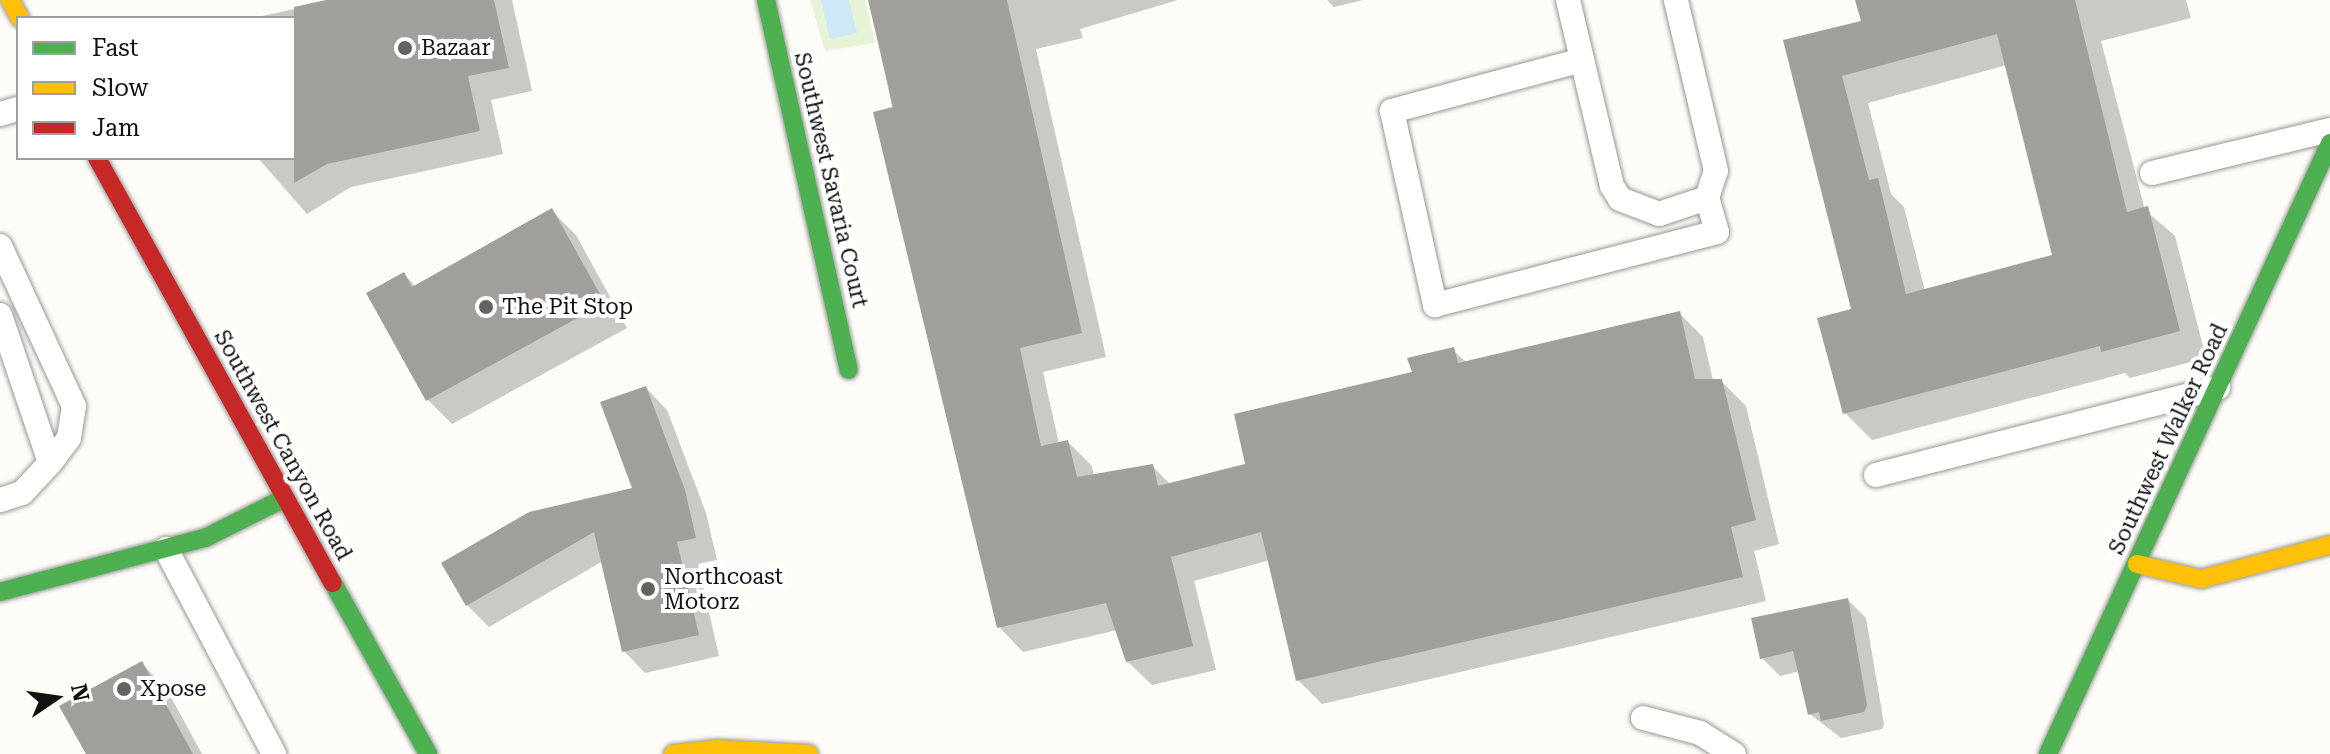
<!DOCTYPE html>
<style>
body{margin:0}
#map{position:relative;width:2330px;height:754px;overflow:hidden;background:#fdfcf7;font-family:"Roboto Serif",serif}
div>[style]{position:absolute}
.green>*{inset:0;background:#e7f3d7}
.water>*{inset:0;background:#cde8f7}
.shadow>*{inset:0;background:#0003}
.building>*{inset:0;background:#a19f9c}
.roads{filter:drop-shadow(0 0 2px #979795) drop-shadow(0 0 2px #979795)}
.lane>*{height:24px;margin:-12px;padding:0 12px;transform-origin:12px;border-radius:12px;background:#fffffe}
.fast>*{height:18px;margin:-9px;padding:0 9px;transform-origin:9px;border-radius:9px;background:#4caf50}
.slow>*{height:18px;margin:-9px;padding:0 9px;transform-origin:9px;border-radius:9px;background:#ffc107}
.jam>*{height:18px;margin:-9px;padding:0 9px;transform-origin:9px;border-radius:9px;background:#c62828}
.dots>*{width:22px;height:22px;translate:-50% -50%;box-sizing:border-box;border:4px solid #fff;border-radius:50%}
span{translate:-50% -50%;white-space:nowrap;text-align:center;line-height:1.15;-webkit-text-stroke:8px #fff;paint-order:stroke}
.poi-label{font-size:22px;color:#111}
.left{translate:0 -50%;text-align:left}
.street-label{font-size:22px;color:#111}
.legend{position:absolute;left:16px;top:16px;width:280px;height:144px;box-sizing:border-box;background:#fff;border:2px solid #a0a0a0;margin:0;padding:10px 14px;list-style:none;font-size:24px;color:#111}
.legend li{display:flex;align-items:center;gap:16px;height:40px}
.legend b{width:40px;border:2px solid #a0a0a0}
.north{position:absolute;left:16px;top:658px;width:80px;height:80px;-webkit-text-stroke:6px #fff;paint-order:stroke;rotate:77deg;font-size:22px;font-weight:700;line-height:32px;text-align:center;color:#111}
.north::after{content:'';display:block;margin:auto;width:28px;height:36px;background:#111;clip-path:polygon(50% 0,100% 100%,50% 72%,0 100%)}
</style>
<div id="map">
<div class="green">
<i style="clip-path:polygon(810px 0,865px 0,875px 43px,825px 51px)"></i>
</div>
<div class="water">
<i style="clip-path:polygon(821px 0,849px 0,857px 33px,830px 39px)"></i>
</div>
<div class="shadow">
<i style="clip-path:polygon(336px 0,512px 0,532px 91px,491px 100px,503px 154px,351px 187px,307px 214px,258px 158px,294px 158px,294px 18px,253px 18px)"></i>
<i style="clip-path:polygon(870px 0,1178px 0,1080px 29px,1083px 38px,1036px 49px,1106px 357px,1043px 372px,1059px 444px,1068px 442px,1092px 466px,1094px 476px,1152px 466px,1171px 485px,1248px 465px,1453px 350px,1467px 363px,1679px 313px,1703px 337px,1713px 381px,1721px 381px,1746px 406px,1779px 544px,1754px 551px,1766px 601px,1322px 704px,1298px 680px,1270px 560px,1194px 581px,1216px 670px,1152px 685px,1127px 661px,1117px 630px,1023px 652px,999px 627px)"></i>
<i style="clip-path:polygon(1327px 0,1363px 0,1334px 7px)"></i>
<i style="clip-path:polygon(evenodd,1857px 0,2186px 0,2191px 18px,2101px 41px,2145px 210px,2175px 236px,2206px 358px,2130px 378px,2125px 373px,1872px 440px,1845px 413px,1853px 311px,1786px 42px,1863px 23px,1857px 0,2007px 65px,2055px 257px,1925px 291px,1904px 207px,1891px 194px,1868px 103px,2007px 65px)"></i>
<i style="clip-path:polygon(552px 211px,576px 235px,627px 328px,452px 424px,428px 400px,369px 294px,404px 274px,416px 287px)"></i>
<i style="clip-path:polygon(646px 388px,667px 410px,706px 513px,717px 560px,698px 564px,719px 656px,645px 673px,624px 651px,603px 561px,489px 627px,467px 605px,444px 563px,635px 490px)"></i>
<i style="clip-path:polygon(1848px 600px,1866px 618px,1884px 724px,1882px 729px,1841px 738px,1810px 714px,1800px 671px,1780px 676px,1762px 658px)"></i>
<i style="clip-path:polygon(142px 664px,166px 688px,202px 754px,88px 754px)"></i>
</div>
<div class="building">
<i style="clip-path:polygon(326px 0,494px 0,509px 68px,468px 76px,480px 131px,327px 164px,294px 183px,294px 7px)"></i>
<i style="clip-path:polygon(868px 0,1007px 0,1082px 333px,1020px 348px,1041px 446px,1068px 440px,1077px 477px,1153px 464px,1158px 486px,1245px 464px,1234px 414px,1412px 372px,1407px 358px,1454px 347px,1458px 363px,1680px 311px,1695px 379px,1722px 379px,1756px 520px,1731px 527px,1743px 577px,1296px 681px,1261px 532px,1171px 557px,1193px 646px,1126px 662px,1106px 603px,997px 628px,873px 112px,893px 107px)"></i>
<i style="clip-path:polygon(evenodd,1855px 0,2075px 0,2127px 212px,2148px 206px,2180px 331px,2101px 352px,2100px 346px,1843px 414px,1817px 318px,1851px 309px,1783px 40px,1861px 21px,1855px 0,1997px 34px,2052px 255px,1906px 294px,1878px 178px,1869px 180px,1842px 76px,1997px 34px)"></i>
<i style="clip-path:polygon(552px 208px,605px 303px,426px 401px,366px 293px,404px 272px,412px 287px)"></i>
<i style="clip-path:polygon(646px 386px,685px 490px,696px 538px,677px 542px,699px 635px,622px 652px,594px 532px,466px 606px,441px 563px,529px 512px,632px 488px,600px 402px)"></i>
<i style="clip-path:polygon(1848px 598px,1867px 705px,1864px 712px,1821px 721px,1819px 712px,1808px 715px,1793px 651px,1760px 659px,1751px 618px)"></i>
<i style="clip-path:polygon(142px 661px,193px 754px,86px 754px,59px 706px)"></i>
</div>
<div class="roads">
<div class="lane">
<i style="left:1568px;top:0;width:191px;rotate:76.7deg"></i>
<i style="left:1612px;top:186px;width:15px;rotate:58deg"></i>
<i style="left:1620px;top:199px;width:42px;rotate:21deg"></i>
<i style="left:1659px;top:214px;width:51px;rotate:-18.4deg"></i>
<i style="left:1707px;top:198px;width:28px;rotate:-72deg"></i>
<i style="left:1716px;top:171px;width:176px;rotate:-103.2deg"></i>
<i style="left:1582px;top:60px;width:197px;rotate:165deg"></i>
<i style="left:1392px;top:111px;width:199px;rotate:77.5deg"></i>
<i style="left:1435px;top:305px;width:291px;rotate:-14.5deg"></i>
<i style="left:1717px;top:232px;width:35px;rotate:-106deg"></i>
<i style="left:0;top:114px;width:19px;rotate:-16deg"></i>
<i style="left:2152px;top:173px;width:183px;rotate:-13.6deg"></i>
<i style="left:0;top:246px;width:176px;rotate:65.2deg"></i>
<i style="left:74px;top:406px;width:32px;rotate:99deg"></i>
<i style="left:69px;top:438px;width:31px;rotate:127deg"></i>
<i style="left:0;top:315px;width:156px;rotate:71.3deg"></i>
<i style="left:50px;top:463px;width:41px;rotate:133deg"></i>
<i style="left:22px;top:493px;width:23px;rotate:162deg"></i>
<i style="left:1876px;top:475px;width:353px;rotate:-14.3deg"></i>
<i style="left:166px;top:549px;width:232px;rotate:62.2deg"></i>
<i style="left:1643px;top:718px;width:59px;rotate:14.7deg"></i>
<i style="left:1700px;top:733px;width:40px;rotate:32deg"></i>
</div>
<div class="fast">
<i style="left:766px;top:0;width:379px;rotate:77.4deg"></i>
<i style="left:333px;top:583px;width:196px;rotate:60.9deg"></i>
<i style="left:0;top:592px;width:212px;rotate:-14.8deg"></i>
<i style="left:205px;top:538px;width:89px;rotate:-26.6deg"></i>
<i style="left:2048px;top:754px;width:673px;rotate:-65.22deg"></i>
</div>
<div class="slow">
<i style="left:10px;top:0;width:21px;rotate:61deg"></i>
<i style="left:2137px;top:564px;width:66px;rotate:13.2deg"></i>
<i style="left:2201px;top:579px;width:133px;rotate:-14.8deg"></i>
<i style="left:673px;top:754px;width:44px;rotate:-6.5deg"></i>
<i style="left:717px;top:749px;width:92px;rotate:3.1deg"></i>
</div>
<div class="jam">
<i style="left:97px;top:158px;width:486px;rotate:61deg"></i>
</div>
</div>
<div class="dots">
<i style="left:405px;top:48px;background:#646362"></i>
<i style="left:486px;top:307px;background:#646362"></i>
<i style="left:648px;top:589px;background:#646362"></i>
<i style="left:124px;top:689px;background:#646362"></i>
</div>
<div class="poi-label">
<span class="left" style="left:421px;top:48px">Bazaar</span>
<span class="left" style="left:502px;top:307px">The Pit Stop</span>
<span class="left" style="left:664px;top:589px">Northcoast<br>Motorz</span>
<span class="left" style="left:140px;top:689px">Xpose</span>
</div>
<div class="street-label">
<span style="left:831px;top:180px;rotate:77deg">Southwest Savaria Court</span>
<span style="left:2168px;top:439px;rotate:-65deg">Southwest Walker Road</span>
<span style="left:283px;top:445px;rotate:61deg">Southwest Canyon Road</span>
</div>
<ul class="legend">
<li><b style="height:10px;background:#4caf50"></b>Fast</li>
<li><b style="height:10px;background:#ffc107"></b>Slow</li>
<li><b style="height:10px;background:#c62828"></b>Jam</li>
</ul>
<div class="north">N</div>
</div>
